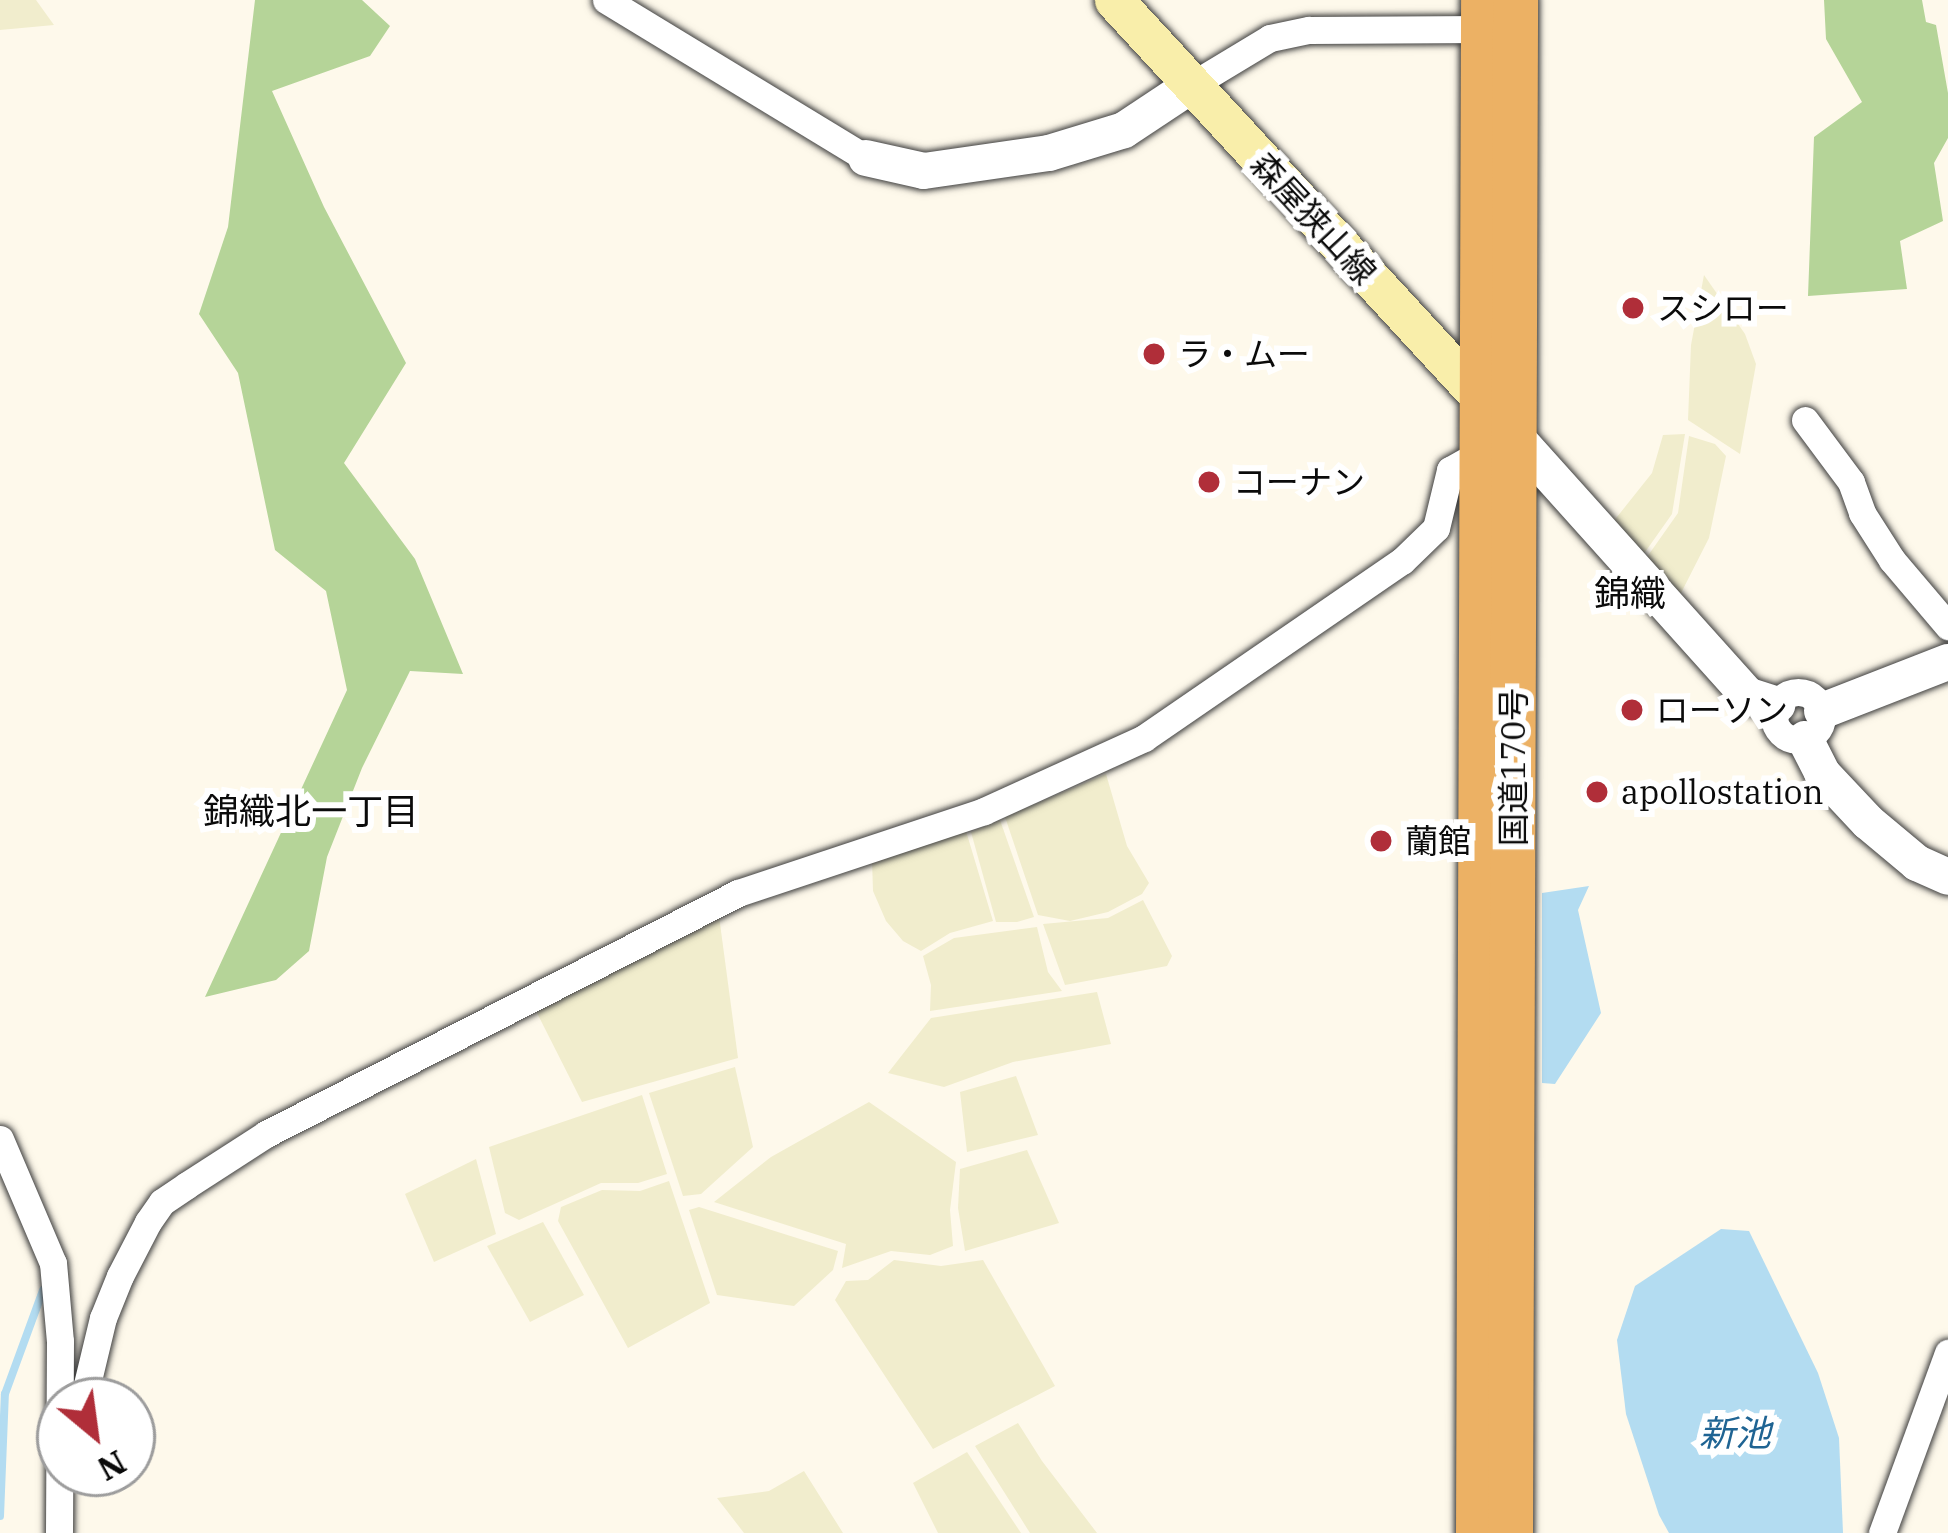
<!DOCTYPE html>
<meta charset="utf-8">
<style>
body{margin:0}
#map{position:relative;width:1948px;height:1533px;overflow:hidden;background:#fef9eb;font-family:"IBM Plex Serif","Noto Sans JP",serif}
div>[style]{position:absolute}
.farmland>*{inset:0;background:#f1edcd}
.forest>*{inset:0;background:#b5d498}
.water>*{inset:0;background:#b3dcf1}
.stream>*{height:8px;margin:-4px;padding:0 4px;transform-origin:4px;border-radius:4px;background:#b3dcf1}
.roads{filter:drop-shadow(0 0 3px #3e3e3e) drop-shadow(0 0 3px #3e3e3e)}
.minor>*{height:27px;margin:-13.5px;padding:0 13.5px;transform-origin:13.5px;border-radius:13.5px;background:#fff}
.minor>.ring{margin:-13.5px;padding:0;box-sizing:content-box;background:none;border:27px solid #fff;border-radius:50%}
.tertiary>*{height:36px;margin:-18px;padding:0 18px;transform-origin:18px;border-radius:18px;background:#fff}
.secondary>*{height:39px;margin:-19.5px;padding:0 19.5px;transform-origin:19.5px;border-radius:19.5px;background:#f9eeaa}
.trunk>*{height:45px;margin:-22.5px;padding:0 22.5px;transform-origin:22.5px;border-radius:22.5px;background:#ecb164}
.dots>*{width:33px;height:33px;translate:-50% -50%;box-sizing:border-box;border:6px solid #fff;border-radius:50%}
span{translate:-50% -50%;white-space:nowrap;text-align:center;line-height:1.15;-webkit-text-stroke:12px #fff;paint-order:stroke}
.street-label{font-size:33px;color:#0b0b0b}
.poi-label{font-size:33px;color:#0b0b0b}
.left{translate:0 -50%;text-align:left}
.neighbourhood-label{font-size:36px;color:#0b0b0b}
.water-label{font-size:36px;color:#1f6493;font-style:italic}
.north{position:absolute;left:36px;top:1377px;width:120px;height:120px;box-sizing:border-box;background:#fff;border:3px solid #9d9d9d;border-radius:50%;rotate:151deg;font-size:33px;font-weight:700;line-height:48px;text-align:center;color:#0b0b0b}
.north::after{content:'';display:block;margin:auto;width:42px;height:54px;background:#b02e39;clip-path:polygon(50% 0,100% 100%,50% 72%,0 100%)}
</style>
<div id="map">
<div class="farmland">
<i style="clip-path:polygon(0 0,36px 0,54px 25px,0 30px)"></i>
<i style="clip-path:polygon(1704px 275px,1745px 334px,1756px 364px,1740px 454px,1688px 420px,1691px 345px)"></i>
<i style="clip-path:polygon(1685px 434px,1672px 514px,1643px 555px,1613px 522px,1652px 473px,1663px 435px)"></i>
<i style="clip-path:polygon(1689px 436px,1715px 444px,1726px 456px,1709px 538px,1680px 595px,1647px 557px,1678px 513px)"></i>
<i style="clip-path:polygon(1106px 774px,1127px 846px,1149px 883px,1142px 894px,1108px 912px,1070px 921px,1038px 915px,1005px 817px)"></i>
<i style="clip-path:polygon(1000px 820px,1034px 917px,1017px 922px,996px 922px,971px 832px)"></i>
<i style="clip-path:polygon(966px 831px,993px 921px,950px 933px,921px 951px,903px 941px,886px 921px,873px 891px,872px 860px)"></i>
<i style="clip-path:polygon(1143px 900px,1172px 956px,1167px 966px,1065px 985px,1043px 924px,1108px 918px)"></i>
<i style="clip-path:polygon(719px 916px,738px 1058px,582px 1102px,535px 1009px)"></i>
<i style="clip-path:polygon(1037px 927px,1048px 972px,1062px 991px,930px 1011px,931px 985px,923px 956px,954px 938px)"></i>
<i style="clip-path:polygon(1097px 992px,1111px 1044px,1013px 1062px,944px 1087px,888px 1073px,931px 1018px)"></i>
<i style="clip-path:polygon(735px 1067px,753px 1147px,701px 1194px,683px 1196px,649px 1093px)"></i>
<i style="clip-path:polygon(1016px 1076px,1038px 1135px,967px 1152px,960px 1092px)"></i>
<i style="clip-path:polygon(642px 1095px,667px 1174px,638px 1183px,601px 1183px,519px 1220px,505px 1213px,489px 1147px)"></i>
<i style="clip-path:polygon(869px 1102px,956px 1162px,950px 1210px,953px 1246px,930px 1255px,891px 1251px,842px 1268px,846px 1244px,714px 1202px,771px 1157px)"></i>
<i style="clip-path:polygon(1027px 1150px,1059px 1223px,965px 1251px,958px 1208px,960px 1169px)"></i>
<i style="clip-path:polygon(476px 1159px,496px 1234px,434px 1262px,405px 1194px)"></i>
<i style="clip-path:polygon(669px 1181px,710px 1303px,628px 1348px,558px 1221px,561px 1207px,602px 1190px,640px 1191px)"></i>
<i style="clip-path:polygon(699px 1207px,838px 1251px,833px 1270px,794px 1306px,717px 1295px,689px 1210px)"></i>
<i style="clip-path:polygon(543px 1222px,584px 1295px,530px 1322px,487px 1246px)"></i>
<i style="clip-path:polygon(894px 1260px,941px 1266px,983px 1260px,1055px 1386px,933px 1449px,835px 1300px,846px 1281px,868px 1280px)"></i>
<i style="clip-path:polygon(1018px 1423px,1042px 1461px,1097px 1533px,1030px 1533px,975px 1446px)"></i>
<i style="clip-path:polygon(967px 1452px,1021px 1533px,938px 1533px,913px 1483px)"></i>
<i style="clip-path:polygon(804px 1471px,843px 1533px,744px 1533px,717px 1498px,769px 1491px)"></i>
</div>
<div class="forest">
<i style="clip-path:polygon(255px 0,362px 0,390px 26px,370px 56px,272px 91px,324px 207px,406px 363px,344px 463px,415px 559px,463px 674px,410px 671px,362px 768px,327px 857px,309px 951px,276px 980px,205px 997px,347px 690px,326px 591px,275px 550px,238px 373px,199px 314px,228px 227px)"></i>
<i style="clip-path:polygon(1824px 0,1922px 0,1926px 22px,1936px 25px,1948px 93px,1948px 138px,1934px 163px,1943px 221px,1900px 241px,1907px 289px,1808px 296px,1814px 137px,1862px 102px,1826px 39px)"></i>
</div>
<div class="water">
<i style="clip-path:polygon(1589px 886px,1578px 910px,1601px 1013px,1555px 1084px,1542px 1083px,1542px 893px)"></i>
<i style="clip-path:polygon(1721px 1229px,1749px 1231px,1818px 1373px,1839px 1438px,1843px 1533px,1669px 1533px,1659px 1515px,1626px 1414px,1617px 1340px,1635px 1286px)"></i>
</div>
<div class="stream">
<i style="left:0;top:1516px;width:122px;rotate:-87.7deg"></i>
<i style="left:5px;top:1394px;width:111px;rotate:-69.9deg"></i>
</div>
<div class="roads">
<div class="minor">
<i style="left:606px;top:0;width:304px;rotate:31.3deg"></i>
<i style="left:1192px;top:85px;width:91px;rotate:-31.1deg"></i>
<i style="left:1270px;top:38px;width:40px;rotate:-12deg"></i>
<i style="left:1309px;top:30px;width:174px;rotate:-0.3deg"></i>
<i style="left:1805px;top:420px;width:77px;rotate:53.4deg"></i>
<i style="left:1851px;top:482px;width:33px;rotate:70deg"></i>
<i style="left:1862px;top:513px;width:56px;rotate:57.4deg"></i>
<i style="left:1892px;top:560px;width:87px;rotate:49.7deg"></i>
<i class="ring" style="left:1774px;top:692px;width:21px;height:21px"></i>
<i style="left:0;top:1139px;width:135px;rotate:66.9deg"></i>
<i style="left:53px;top:1263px;width:78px;rotate:84.9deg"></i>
<i style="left:60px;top:1341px;width:192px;rotate:90.3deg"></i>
<i style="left:83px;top:1401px;width:85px;rotate:-76.5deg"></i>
<i style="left:103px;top:1318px;width:45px;rotate:-68deg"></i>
<i style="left:120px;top:1276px;width:61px;rotate:-62.6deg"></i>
<i style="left:148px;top:1222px;width:24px;rotate:-55deg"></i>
<i style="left:162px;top:1202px;width:30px;rotate:-34deg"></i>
<i style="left:187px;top:1185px;width:94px;rotate:-32.8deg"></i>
<i style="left:266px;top:1134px;width:530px;rotate:-27.05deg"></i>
<i style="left:738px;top:893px;width:259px;rotate:-18.4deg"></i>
<i style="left:984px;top:811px;width:176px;rotate:-24.5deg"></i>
<i style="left:1144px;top:738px;width:313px;rotate:-34.5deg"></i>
<i style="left:1402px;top:561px;width:47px;rotate:-44.1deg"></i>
<i style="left:1436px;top:528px;width:60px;rotate:-76.4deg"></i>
<i style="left:1450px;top:470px;width:45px;rotate:-29.4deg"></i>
<i style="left:1882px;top:1533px;width:192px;rotate:-69.9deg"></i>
</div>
<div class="tertiary">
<i style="left:866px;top:158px;width:59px;rotate:12.6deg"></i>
<i style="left:924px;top:171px;width:126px;rotate:-8.2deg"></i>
<i style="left:1049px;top:153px;width:78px;rotate:-17deg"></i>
<i style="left:1124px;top:130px;width:82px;rotate:-33.5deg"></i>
<i style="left:1515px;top:436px;width:348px;rotate:48.1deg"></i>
<i style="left:1747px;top:695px;width:32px;rotate:18deg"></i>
<i style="left:1822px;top:711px;width:135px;rotate:-21.3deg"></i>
<i style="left:1805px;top:739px;width:38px;rotate:63deg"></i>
<i style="left:1822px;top:773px;width:67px;rotate:46.8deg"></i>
<i style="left:1868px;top:822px;width:64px;rotate:39.9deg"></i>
<i style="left:1917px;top:863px;width:34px;rotate:24deg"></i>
</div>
<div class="secondary">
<i style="left:1114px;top:0;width:559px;rotate:47.32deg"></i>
</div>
<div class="trunk">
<i style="left:1478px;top:1533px;width:1533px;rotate:-89.81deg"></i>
<i style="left:1510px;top:1533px;width:1533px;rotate:-89.81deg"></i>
</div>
</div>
<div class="dots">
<i style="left:1633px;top:308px;background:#b02e39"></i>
<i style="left:1154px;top:354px;background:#b02e39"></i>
<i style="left:1209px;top:482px;background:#b02e39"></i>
<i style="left:1632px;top:710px;background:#b02e39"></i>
<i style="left:1597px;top:792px;background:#b02e39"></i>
<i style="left:1381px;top:841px;background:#b02e39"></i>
</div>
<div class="street-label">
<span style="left:1314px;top:218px;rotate:47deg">森屋狭山線</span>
<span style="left:1513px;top:767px;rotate:-90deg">国道170号</span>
</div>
<div class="poi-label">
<span class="left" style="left:1657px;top:308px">スシロー</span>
<span class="left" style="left:1178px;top:354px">ラ・ムー</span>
<span class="left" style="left:1233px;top:482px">コーナン</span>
<span class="left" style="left:1656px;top:710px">ローソン</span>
<span class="left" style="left:1621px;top:792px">apollostation</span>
<span class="left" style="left:1405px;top:841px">蘭館</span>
</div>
<div class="neighbourhood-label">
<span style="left:1630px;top:593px">錦織</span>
<span style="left:311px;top:811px">錦織北一丁目</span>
</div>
<div class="water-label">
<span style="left:1735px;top:1433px">新池</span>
</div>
<div class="north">N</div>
</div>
